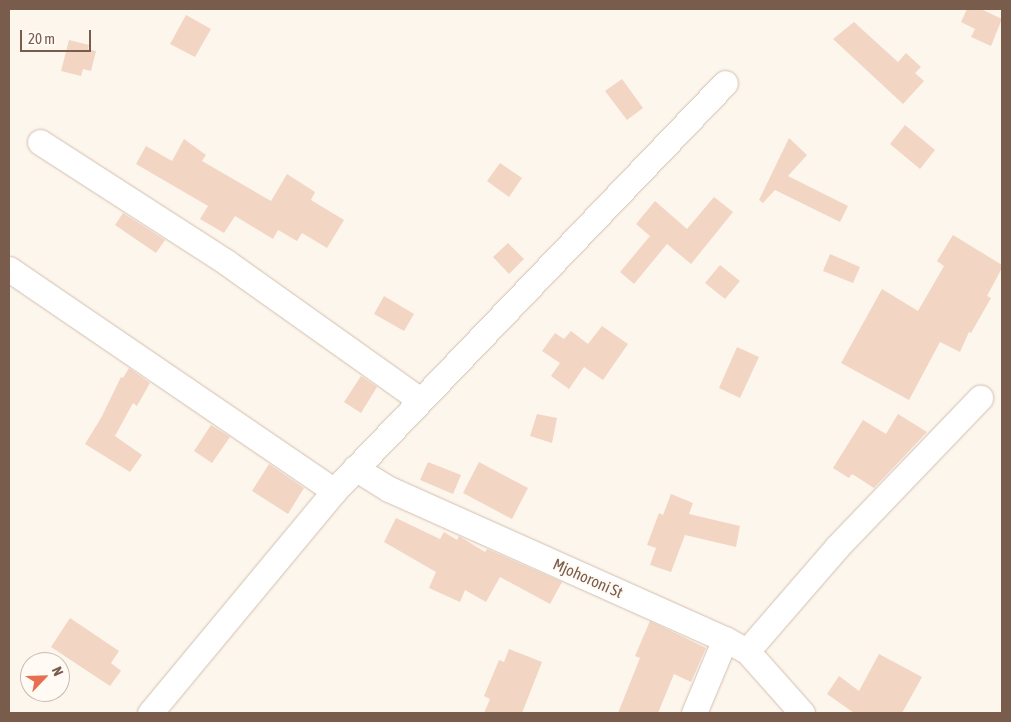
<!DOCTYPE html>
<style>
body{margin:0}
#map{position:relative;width:1011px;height:722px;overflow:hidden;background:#fdf6ec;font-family:"Asap Condensed",sans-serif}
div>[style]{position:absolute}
.building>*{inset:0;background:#f3d5c3}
.roads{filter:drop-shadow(0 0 1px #d1beb0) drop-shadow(0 0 1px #d1beb0)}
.street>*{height:25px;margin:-12.5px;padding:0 12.5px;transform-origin:12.5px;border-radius:12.5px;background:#fff}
span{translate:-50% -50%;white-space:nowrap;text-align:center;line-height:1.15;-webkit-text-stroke:4px #fffaf3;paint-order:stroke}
.street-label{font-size:16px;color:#7a5c4d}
.frame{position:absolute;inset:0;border:10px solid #7a5c4d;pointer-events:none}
.north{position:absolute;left:20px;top:652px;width:50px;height:50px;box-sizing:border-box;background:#fffaf3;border:1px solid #cabbb1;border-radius:50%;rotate:66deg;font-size:14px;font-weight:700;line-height:20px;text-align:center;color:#7a5c4d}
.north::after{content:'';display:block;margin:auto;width:18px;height:22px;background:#e76f51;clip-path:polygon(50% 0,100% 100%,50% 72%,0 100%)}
.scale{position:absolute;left:20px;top:30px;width:71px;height:22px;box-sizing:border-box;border:2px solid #7a5c4d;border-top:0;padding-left:6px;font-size:15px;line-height:18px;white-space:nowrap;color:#7a5c4d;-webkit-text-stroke:4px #fffaf3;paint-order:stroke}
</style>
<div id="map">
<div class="building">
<i style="clip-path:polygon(967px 9px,981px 9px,1002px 19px,991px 46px,971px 37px,975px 29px,961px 22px)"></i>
<i style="clip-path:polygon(186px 15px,211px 29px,195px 57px,170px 44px)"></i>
<i style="clip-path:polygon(854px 22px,898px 62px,906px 53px,921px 67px,915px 73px,924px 81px,903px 104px,833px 39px)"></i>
<i style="clip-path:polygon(69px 40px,89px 45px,88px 49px,96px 51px,91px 71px,83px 69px,81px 76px,61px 71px)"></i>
<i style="clip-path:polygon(622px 79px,643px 108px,627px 120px,605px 91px)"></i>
<i style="clip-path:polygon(905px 125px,935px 150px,920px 169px,890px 144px)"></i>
<i style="clip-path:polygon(789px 138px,807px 155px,788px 176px,848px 206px,840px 222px,775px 190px,763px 203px,759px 200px)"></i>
<i style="clip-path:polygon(184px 139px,206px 155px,202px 161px,271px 201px,287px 174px,315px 192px,311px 200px,344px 220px,327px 248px,302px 233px,297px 241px,278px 230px,273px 239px,235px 216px,224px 233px,200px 219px,208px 206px,136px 164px,146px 146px,172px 161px)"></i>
<i style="clip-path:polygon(500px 163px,522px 178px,509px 197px,487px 181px)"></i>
<i style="clip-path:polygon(714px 197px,733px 212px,691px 264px,667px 244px,634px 284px,620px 272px,650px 236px,636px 224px,655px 201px,687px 229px)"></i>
<i style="clip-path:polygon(123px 213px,165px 240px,156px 253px,115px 225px)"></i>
<i style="clip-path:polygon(953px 235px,1002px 265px,1002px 268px,987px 296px,991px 298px,971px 333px,969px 332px,960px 352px,940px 342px,909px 400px,841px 363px,882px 289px,918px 311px,944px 266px,937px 261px)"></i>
<i style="clip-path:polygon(508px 243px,524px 259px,509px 274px,493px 257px)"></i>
<i style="clip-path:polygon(830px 254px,860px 267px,853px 283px,823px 271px)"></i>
<i style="clip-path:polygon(720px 265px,740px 281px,725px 299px,705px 283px)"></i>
<i style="clip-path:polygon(384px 296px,414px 314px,404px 331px,374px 314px)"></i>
<i style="clip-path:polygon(602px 326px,628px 344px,603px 380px,584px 367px,569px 389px,551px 376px,560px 363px,542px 351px,555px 333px,564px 339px,571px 331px,588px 344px)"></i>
<i style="clip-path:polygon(737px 347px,759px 357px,740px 398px,719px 388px)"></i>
<i style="clip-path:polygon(129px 368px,150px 383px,137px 406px,133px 403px,115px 436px,142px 455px,130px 472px,85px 444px,101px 418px,121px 377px,123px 378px)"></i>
<i style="clip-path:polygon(361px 376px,377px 387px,361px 413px,344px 402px)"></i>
<i style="clip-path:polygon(537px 414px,557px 418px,552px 443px,530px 436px)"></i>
<i style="clip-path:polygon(898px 414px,927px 432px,874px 488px,852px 474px,849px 478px,833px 468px,863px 420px,886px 434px)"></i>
<i style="clip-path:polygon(211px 425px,230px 437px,212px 463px,194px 451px)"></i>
<i style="clip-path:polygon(428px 462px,461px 475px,453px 494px,420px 480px)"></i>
<i style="clip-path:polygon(479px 462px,528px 488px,512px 519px,463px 493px)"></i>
<i style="clip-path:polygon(269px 464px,304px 488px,288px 514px,252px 491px)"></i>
<i style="clip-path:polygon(671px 494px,693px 503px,689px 514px,740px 526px,736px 547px,685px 535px,671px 572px,650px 565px,656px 548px,647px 545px,659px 513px,663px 515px)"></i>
<i style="clip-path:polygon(396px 518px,440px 539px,444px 532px,457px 540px,459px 536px,485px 552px,487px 549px,562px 582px,550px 604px,500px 577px,486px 602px,465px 590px,460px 602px,429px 588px,436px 572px,384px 542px)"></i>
<i style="clip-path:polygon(70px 618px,119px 651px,111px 663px,121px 671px,110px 686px,51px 647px)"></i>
<i style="clip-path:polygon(650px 621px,706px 648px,691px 682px,674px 674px,658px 713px,618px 713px,640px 658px,635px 656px)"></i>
<i style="clip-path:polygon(509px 649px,542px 662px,522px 713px,484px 713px,490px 699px,484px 696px,499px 660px,504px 662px)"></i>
<i style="clip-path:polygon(879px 654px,922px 677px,902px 713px,854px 713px,827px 694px,839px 676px,859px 691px)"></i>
</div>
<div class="roads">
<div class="street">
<i style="left:40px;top:142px;width:221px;rotate:32.8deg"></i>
<i style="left:226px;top:262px;width:238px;rotate:35.4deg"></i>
<i style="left:9px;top:269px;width:394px;rotate:34.3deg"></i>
<i style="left:355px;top:468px;width:40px;rotate:32deg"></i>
<i style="left:389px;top:489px;width:368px;rotate:24.1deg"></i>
<i style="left:725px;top:639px;width:25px;rotate:29deg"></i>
<i style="left:747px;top:651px;width:83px;rotate:48.4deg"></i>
<i style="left:747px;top:651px;width:138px;rotate:-49.1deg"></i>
<i style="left:837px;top:547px;width:207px;rotate:-46.2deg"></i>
<i style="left:150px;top:713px;width:288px;rotate:-50.3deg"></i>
<i style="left:334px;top:491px;width:565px;rotate:-46.22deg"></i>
<i style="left:694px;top:713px;width:80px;rotate:-67.3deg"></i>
</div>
</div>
<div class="street-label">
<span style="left:588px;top:578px;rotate:24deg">Mjohoroni St</span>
</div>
<div class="frame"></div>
<div class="north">N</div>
<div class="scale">20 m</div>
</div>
